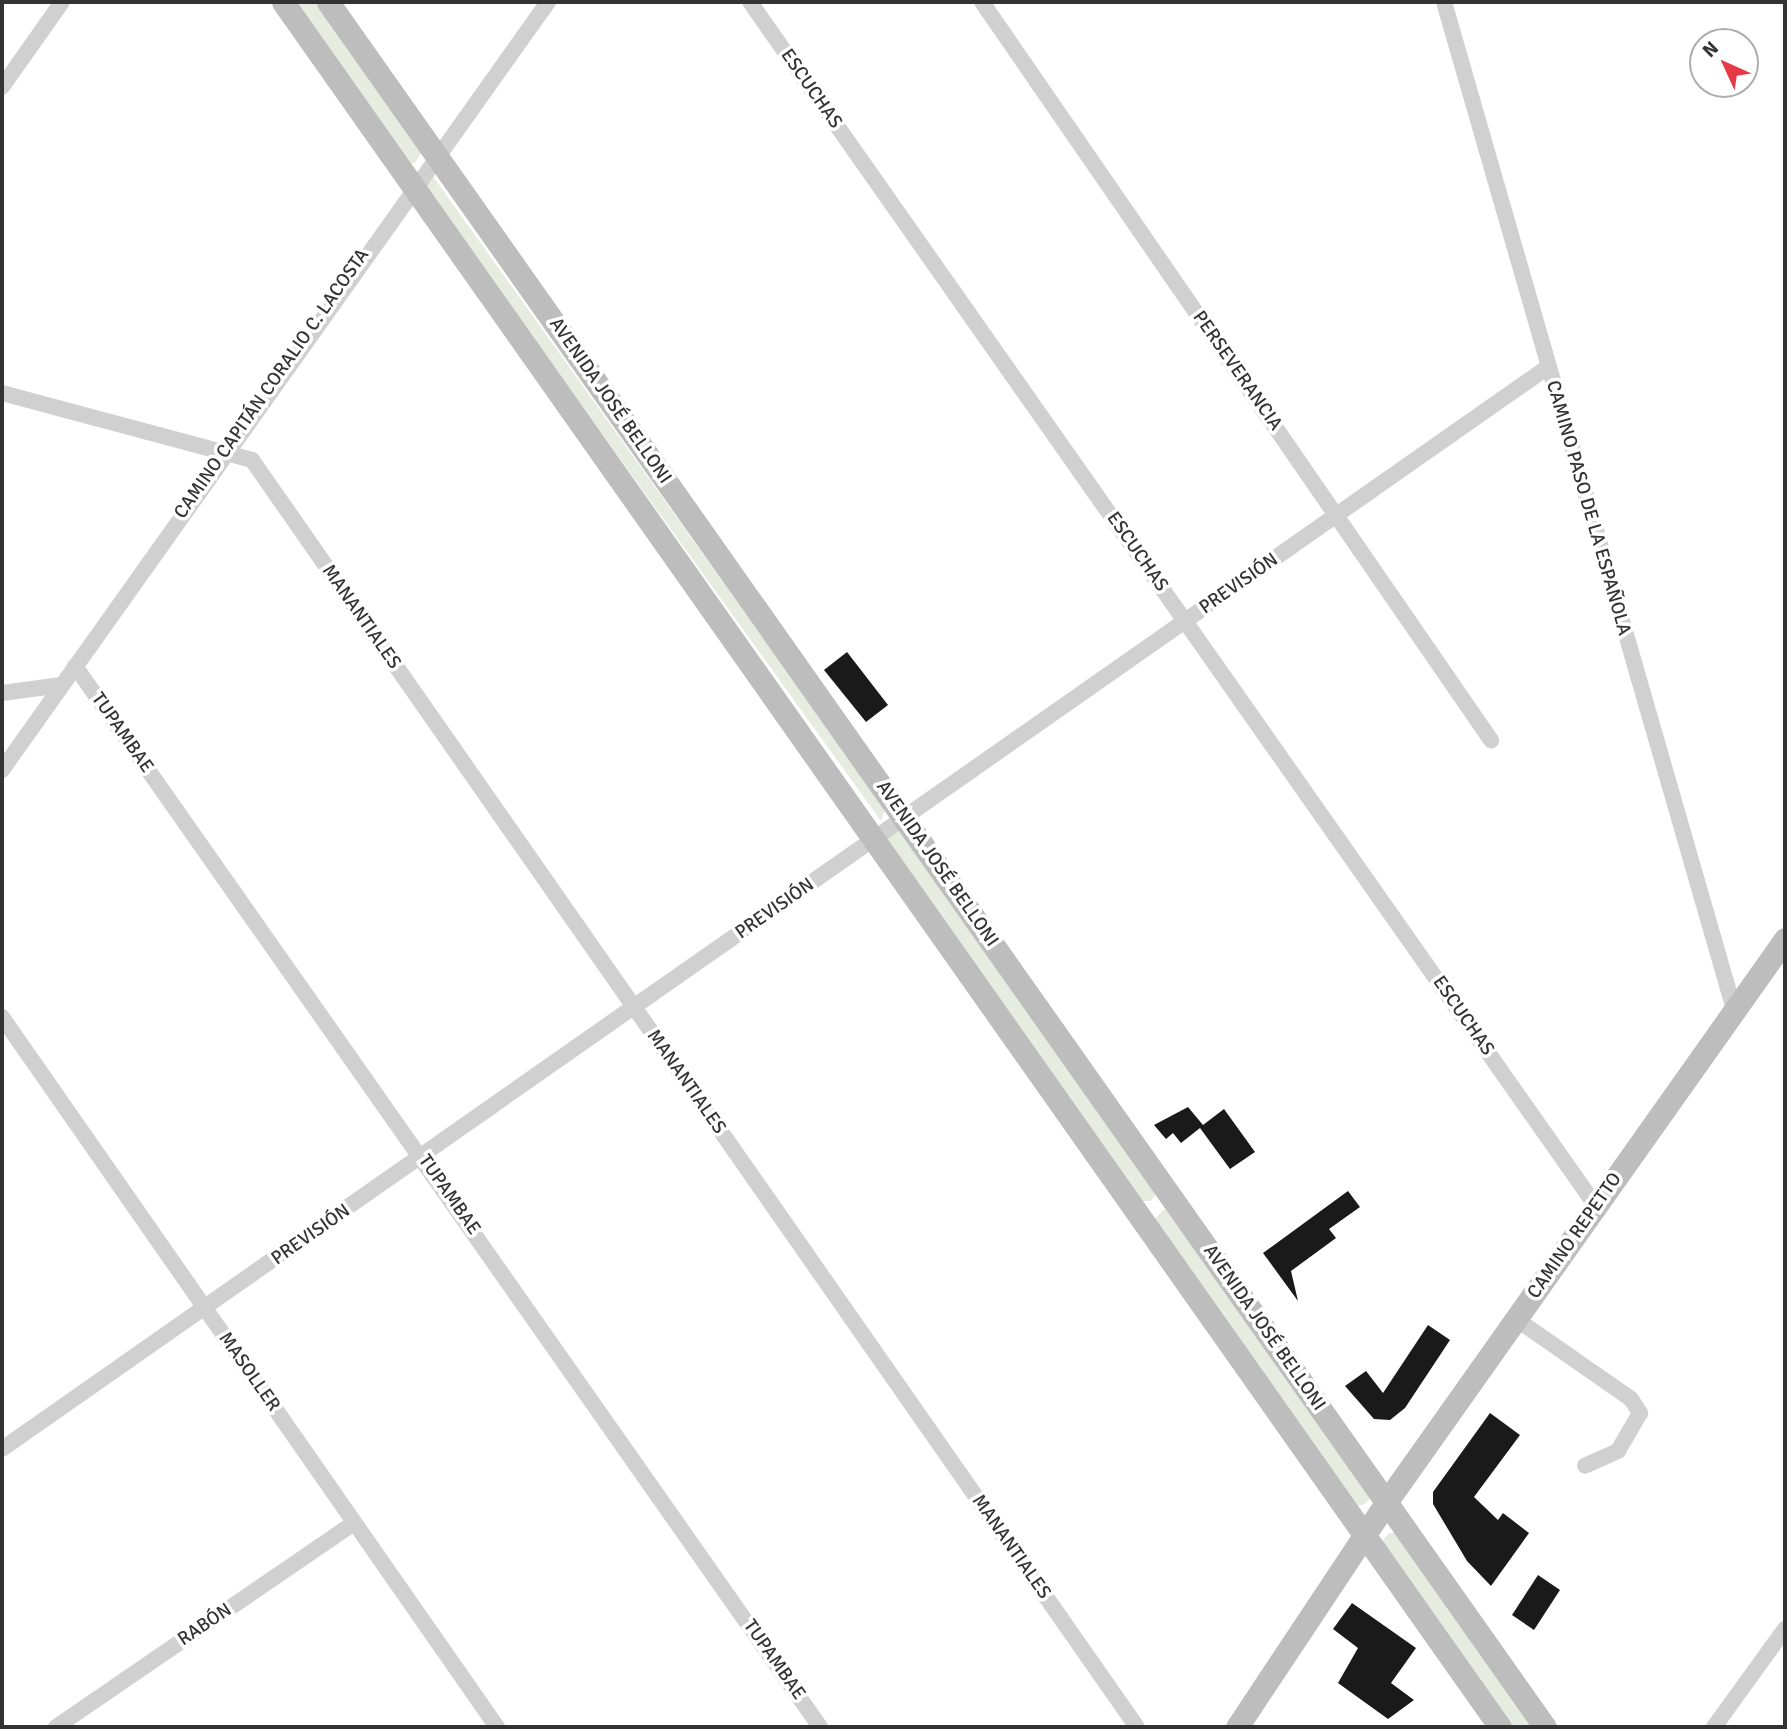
<!DOCTYPE html>
<meta charset="utf-8">
<style>
body{margin:0}
#map{position:relative;width:1787px;height:1729px;overflow:hidden;background:#fff;font-family:Signika,sans-serif}
div>[style]{position:absolute}
.green>*{inset:0;background:#e6ecdf}
.building>*{inset:0;background:#1a1a1a}
.street>*{height:16px;margin:-8px;padding:0 8px;transform-origin:8px;border-radius:8px;background:#d0d0d0}
.secondary>*{height:23px;margin:-11.5px;padding:0 11.5px;transform-origin:11.5px;border-radius:11.5px;background:#bdbdbd}
span{translate:-50% -50%;white-space:nowrap;text-align:center;line-height:1.15;-webkit-text-stroke:7px #fff;paint-order:stroke}
.street-label{font-size:19px;color:#333}
.frame{position:absolute;inset:0;border:4px solid #333;pointer-events:none}
.north{position:absolute;left:1689px;top:28px;width:70px;height:70px;box-sizing:border-box;background:#fff;border:2px solid #adadad;border-radius:50%;rotate:315deg;font-size:19px;font-weight:700;line-height:28px;text-align:center;color:#333}
.north::after{content:'';display:block;margin:auto;width:24px;height:32px;background:#e63946;clip-path:polygon(50% 0,100% 100%,50% 72%,0 100%)}
</style>
<div id="map">
<div class="green">
<i style="clip-path:polygon(293px 2px,318px 2px,422px 152px,415px 163px,408px 164px)"></i>
<i style="clip-path:polygon(432px 175px,885px 809px,881px 821px,423px 185px)"></i>
<i style="clip-path:polygon(901px 831px,1156px 1195px,1151px 1201px,1141px 1201px,886px 842px,890px 832px)"></i>
<i style="clip-path:polygon(1163px 1210px,1169px 1210px,1371px 1498px,1365px 1504px,1357px 1506px,1155px 1219px)"></i>
<i style="clip-path:polygon(1389px 1533px,1399px 1533px,1537px 1727px,1508px 1727px,1382px 1541px)"></i>
</div>
<div class="building">
<i style="clip-path:polygon(847px 652px,888px 705px,866px 722px,824px 670px)"></i>
<i style="clip-path:polygon(1188px 1107px,1203px 1125px,1224px 1109px,1255px 1152px,1230px 1169px,1200px 1128px,1181px 1143px,1173px 1133px,1166px 1139px,1154px 1125px)"></i>
<i style="clip-path:polygon(1348px 1191px,1360px 1207px,1329px 1229px,1336px 1238px,1291px 1271px,1298px 1301px,1263px 1253px)"></i>
<i style="clip-path:polygon(1428px 1325px,1450px 1340px,1405px 1408px,1390px 1420px,1374px 1419px,1345px 1386px,1366px 1371px,1383px 1393px)"></i>
<i style="clip-path:polygon(1490px 1413px,1520px 1435px,1474px 1497px,1498px 1520px,1503px 1513px,1529px 1533px,1491px 1586px,1467px 1561px,1433px 1504px,1433px 1492px)"></i>
<i style="clip-path:polygon(1538px 1575px,1560px 1590px,1534px 1630px,1512px 1615px)"></i>
<i style="clip-path:polygon(1352px 1603px,1416px 1648px,1391px 1683px,1414px 1700px,1388px 1719px,1338px 1683px,1358px 1648px,1333px 1629px)"></i>
</div>
<div class="street">
<i style="left:750px;top:2px;width:1472px;rotate:54.91deg"></i>
<i style="left:982px;top:2px;width:897px;rotate:55.41deg"></i>
<i style="left:1444px;top:2px;width:1052px;rotate:73.94deg"></i>
<i style="left:2px;top:87px;width:104px;rotate:-54.8deg"></i>
<i style="left:2px;top:393px;width:259px;rotate:15deg"></i>
<i style="left:252px;top:460px;width:1545px;rotate:55.07deg"></i>
<i style="left:75px;top:666px;width:1296px;rotate:54.92deg"></i>
<i style="left:2px;top:693px;width:60px;rotate:-7.7deg"></i>
<i style="left:2px;top:770px;width:942px;rotate:-54.59deg"></i>
<i style="left:2px;top:1017px;width:866px;rotate:55.12deg"></i>
<i style="left:1516px;top:1319px;width:140px;rotate:34.8deg"></i>
<i style="left:1631px;top:1399px;width:17px;rotate:57deg"></i>
<i style="left:1640px;top:1413px;width:44px;rotate:120.1deg"></i>
<i style="left:1618px;top:1451px;width:36px;rotate:156deg"></i>
<i style="left:2px;top:1449px;width:1887px;rotate:-34.99deg"></i>
<i style="left:56px;top:1727px;width:361px;rotate:-34.4deg"></i>
<i style="left:1714px;top:1727px;width:121px;rotate:-54.1deg"></i>
</div>
<div class="secondary">
<i style="left:283px;top:2px;width:2111px;rotate:54.8deg"></i>
<i style="left:328px;top:2px;width:2111px;rotate:54.8deg"></i>
<i style="left:1237px;top:1727px;width:271px;rotate:-56.4deg"></i>
<i style="left:1387px;top:1501px;width:689px;rotate:-54.69deg"></i>
</div>
<div class="street-label">
<span style="left:811px;top:89px;rotate:55deg">ESCUCHAS</span>
<span style="left:1237px;top:371px;rotate:55deg">PERSEVERANCIA</span>
<span style="left:272px;top:384px;rotate:-55deg">CAMINO CAPITÁN CORALIO C. LACOSTA</span>
<span style="left:610px;top:401px;rotate:55deg">AVENIDA JOSÉ BELLONI</span>
<span style="left:1588px;top:508px;rotate:74deg">CAMINO PASO DE LA ESPAÑOLA</span>
<span style="left:1137px;top:552px;rotate:55deg">ESCUCHAS</span>
<span style="left:1239px;top:584px;rotate:-35deg">PREVISIÓN</span>
<span style="left:361px;top:617px;rotate:55deg">MANANTIALES</span>
<span style="left:122px;top:733px;rotate:55deg">TUPAMBAE</span>
<span style="left:937px;top:864px;rotate:55deg">AVENIDA JOSÉ BELLONI</span>
<span style="left:775px;top:909px;rotate:-35deg">PREVISIÓN</span>
<span style="left:1463px;top:1016px;rotate:55deg">ESCUCHAS</span>
<span style="left:686px;top:1082px;rotate:55deg">MANANTIALES</span>
<span style="left:449px;top:1195px;rotate:55deg">TUPAMBAE</span>
<span style="left:311px;top:1235px;rotate:-35deg">PREVISIÓN</span>
<span style="left:1575px;top:1236px;rotate:-55deg">CAMINO REPETTO</span>
<span style="left:1264px;top:1328px;rotate:55deg">AVENIDA JOSÉ BELLONI</span>
<span style="left:249px;top:1372px;rotate:55deg">MASOLLER</span>
<span style="left:1011px;top:1547px;rotate:55deg">MANANTIALES</span>
<span style="left:205px;top:1625px;rotate:-34deg">RABÓN</span>
<span style="left:774px;top:1660px;rotate:55deg">TUPAMBAE</span>
</div>
<div class="frame"></div>
<div class="north">N</div>
</div>
